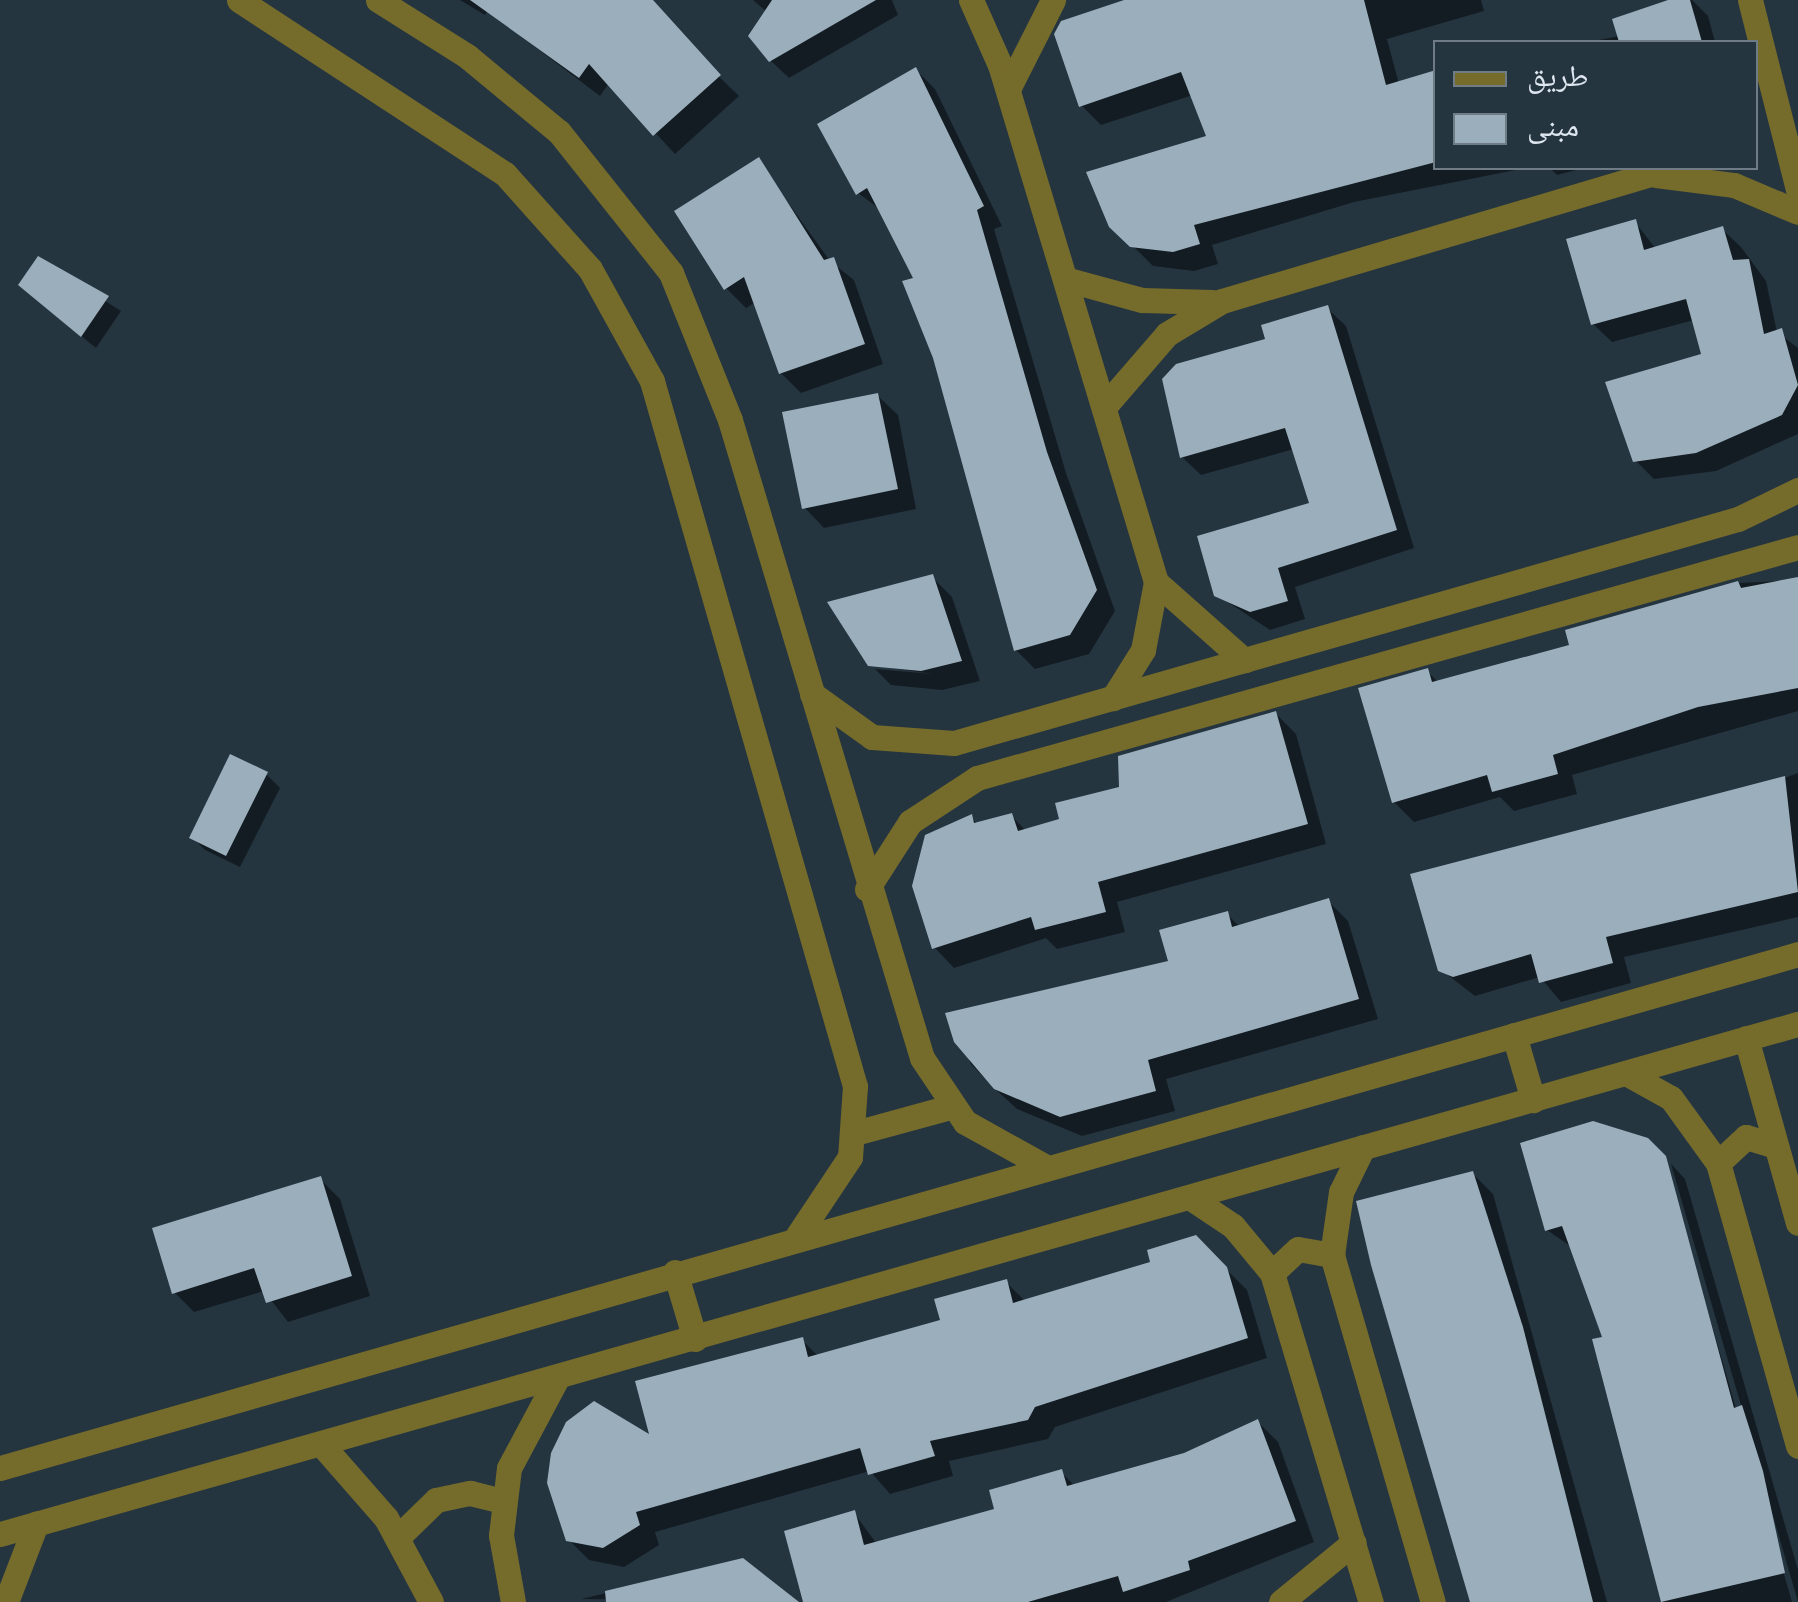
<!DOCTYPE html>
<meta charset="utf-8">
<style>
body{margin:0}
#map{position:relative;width:1798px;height:1602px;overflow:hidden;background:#253540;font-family:"Work Sans","Noto Naskh Arabic",sans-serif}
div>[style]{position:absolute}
.shadow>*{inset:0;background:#0007}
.building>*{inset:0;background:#9baebc}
.minor>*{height:25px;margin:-12.5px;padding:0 12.5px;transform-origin:12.5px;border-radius:12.5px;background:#756b2b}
span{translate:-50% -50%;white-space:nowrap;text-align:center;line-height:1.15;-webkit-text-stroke:10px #253540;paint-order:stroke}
.legend{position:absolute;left:1433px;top:40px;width:325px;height:130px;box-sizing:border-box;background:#253540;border:2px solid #6f7c86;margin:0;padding:12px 18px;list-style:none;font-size:30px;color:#dee7ef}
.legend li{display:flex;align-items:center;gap:20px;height:50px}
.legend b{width:50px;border:2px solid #6f7c86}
</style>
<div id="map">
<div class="shadow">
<i style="clip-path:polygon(460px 0,494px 0,485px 15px)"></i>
<i style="clip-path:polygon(513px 0,640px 0,739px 96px,675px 154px,609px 83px,600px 96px,522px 37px,502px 17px)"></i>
<i style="clip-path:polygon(753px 0,892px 0,898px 15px,789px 78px,770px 60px,767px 12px)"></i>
<i style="clip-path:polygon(1152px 0,1481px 0,1484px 11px,1387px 39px,1399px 84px,1436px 76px,1436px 168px,1526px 168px,1354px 202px,1212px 245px,1218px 264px,1194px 271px,1153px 266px,1132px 245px,1209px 137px,1193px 95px,1101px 125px,1081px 105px)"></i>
<i style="clip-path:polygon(1675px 0,1692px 0,1708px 16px,1715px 42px,1589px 42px,1619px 36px)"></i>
<i style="clip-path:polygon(916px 70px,935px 89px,1002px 226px,994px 229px,1066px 473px,1115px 611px,1089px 654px,1035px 669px,1016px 650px,916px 279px,881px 210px,858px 193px)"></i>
<i style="clip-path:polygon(758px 161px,830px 261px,854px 280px,883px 364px,801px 393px,781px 373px,756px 302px,746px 308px,726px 288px)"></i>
<i style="clip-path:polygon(1550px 168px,1584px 168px,1557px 175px)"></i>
<i style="clip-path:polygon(1635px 222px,1656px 249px,1722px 229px,1741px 247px,1766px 281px,1777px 332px,1798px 348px,1798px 434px,1716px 471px,1654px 479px,1635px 460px,1704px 356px,1694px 320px,1612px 342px,1593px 324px)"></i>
<i style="clip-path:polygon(39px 259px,121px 311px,96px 348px,34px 298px)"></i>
<i style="clip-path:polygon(1327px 308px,1346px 326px,1414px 548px,1295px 587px,1305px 619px,1270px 630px,1217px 595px,1312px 505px,1294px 449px,1201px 475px,1182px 457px,1268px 341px)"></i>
<i style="clip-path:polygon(877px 395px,898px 415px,916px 509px,824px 528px,804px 507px)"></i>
<i style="clip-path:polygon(932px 577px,952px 597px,980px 681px,942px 690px,891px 685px,875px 669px,933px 674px,870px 665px)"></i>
<i style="clip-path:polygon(1798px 580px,1798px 711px,1572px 775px,1577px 794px,1514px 811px,1500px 797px,1414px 822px,1394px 802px,1427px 671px,1439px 683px,1572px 647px,1738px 583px)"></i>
<i style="clip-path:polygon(1276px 714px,1296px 734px,1326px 844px,1117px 902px,1125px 932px,1057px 949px,1046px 938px,954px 968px,934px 947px,971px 817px,978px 825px,1012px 816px,1026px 831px,1062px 820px)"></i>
<i style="clip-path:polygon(1798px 773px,1798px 917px,1624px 957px,1631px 983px,1561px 1002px,1540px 977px,1475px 996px,1440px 969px,1718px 803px)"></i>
<i style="clip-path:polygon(267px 775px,280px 788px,240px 867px,205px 850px,192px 837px)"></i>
<i style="clip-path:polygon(1328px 901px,1348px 921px,1378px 1019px,1166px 1079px,1175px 1111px,1082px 1136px,1017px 1109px,992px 1086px,971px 1064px,949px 1015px,1171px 963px,1227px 914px,1240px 927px)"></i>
<i style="clip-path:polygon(1663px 1156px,1792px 1602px,1663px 1602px,1595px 1341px,1606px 1338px,1573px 1248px,1547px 1230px)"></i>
<i style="clip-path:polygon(1671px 1164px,1685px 1179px,1798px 1570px,1798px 1602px)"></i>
<i style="clip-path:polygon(1473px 1174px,1493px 1194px,1607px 1602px,1473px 1602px)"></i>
<i style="clip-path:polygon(320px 1179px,340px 1199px,370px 1296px,288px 1322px,264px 1291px,194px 1312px,174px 1292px)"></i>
<i style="clip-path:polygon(1195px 1238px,1247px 1290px,1267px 1358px,1055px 1427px,1048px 1439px,949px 1461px,953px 1476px,890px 1494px,870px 1471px,655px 1532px,659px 1545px,624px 1567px,589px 1560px,568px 1539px,653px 1440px,802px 1340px,819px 1357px,943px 1321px,1006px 1282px,1026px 1302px,1153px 1263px)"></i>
<i style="clip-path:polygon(1258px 1422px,1278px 1442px,1314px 1542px,1166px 1602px,806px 1602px,854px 1513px,877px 1544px,998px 1511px,1061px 1472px,1075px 1486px,1185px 1456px)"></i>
<i style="clip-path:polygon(742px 1561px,794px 1602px,581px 1599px)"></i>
</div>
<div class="building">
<i style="clip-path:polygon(470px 0,653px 0,721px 75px,653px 136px,589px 64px,579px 78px)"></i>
<i style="clip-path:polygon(772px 0,876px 0,769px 62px,748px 36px)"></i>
<i style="clip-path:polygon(1124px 0,1364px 0,1386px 85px,1436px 70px,1436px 162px,1194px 225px,1200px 244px,1173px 252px,1130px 247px,1109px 227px,1086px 172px,1206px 136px,1181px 72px,1079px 107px,1054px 34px,1061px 21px)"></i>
<i style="clip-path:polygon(1668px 0,1690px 0,1702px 42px,1619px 42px,1612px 19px)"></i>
<i style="clip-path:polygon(916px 67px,984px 206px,977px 210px,1047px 452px,1097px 590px,1070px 635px,1014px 651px,933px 358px,902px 281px,913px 278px,867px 188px,856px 195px,817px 124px)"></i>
<i style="clip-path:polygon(759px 157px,824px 260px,834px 257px,865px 344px,779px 374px,744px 277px,724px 290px,674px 211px)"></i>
<i style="clip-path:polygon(1636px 219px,1644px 250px,1723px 226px,1733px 260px,1749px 259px,1764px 334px,1782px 328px,1798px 385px,1782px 415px,1696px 453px,1633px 462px,1605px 382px,1701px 354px,1686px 299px,1591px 325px,1566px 239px)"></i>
<i style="clip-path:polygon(38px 256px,109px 296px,81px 337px,18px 285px)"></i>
<i style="clip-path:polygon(1328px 305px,1397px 530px,1278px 568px,1288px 601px,1250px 612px,1214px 596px,1197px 536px,1309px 503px,1285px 428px,1180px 458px,1162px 379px,1176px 364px,1265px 339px,1261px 325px)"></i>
<i style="clip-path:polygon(878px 393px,898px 489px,802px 509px,782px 412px)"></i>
<i style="clip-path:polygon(933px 574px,962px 661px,921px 671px,868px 666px,827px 602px)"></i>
<i style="clip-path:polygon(1798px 577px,1798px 688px,1698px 707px,1553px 755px,1558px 774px,1492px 792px,1487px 775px,1392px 803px,1358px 688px,1428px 668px,1432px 682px,1569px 645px,1565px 630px,1738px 581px,1741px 588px)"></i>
<i style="clip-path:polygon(1276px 711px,1308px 824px,1098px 882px,1106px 912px,1035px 930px,1031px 917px,932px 949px,912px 886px,925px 835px,972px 814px,974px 823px,1012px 813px,1018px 831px,1059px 819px,1055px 803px,1119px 787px,1118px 756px)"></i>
<i style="clip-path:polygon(230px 754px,268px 772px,226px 856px,189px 838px)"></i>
<i style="clip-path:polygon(1785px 776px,1798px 892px,1606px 937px,1613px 963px,1539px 983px,1531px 954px,1453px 977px,1438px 971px,1410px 874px)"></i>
<i style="clip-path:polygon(1329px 898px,1359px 999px,1148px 1060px,1156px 1091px,1060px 1117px,994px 1089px,954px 1042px,945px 1013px,1168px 961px,1159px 930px,1228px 911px,1232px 927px)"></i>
<i style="clip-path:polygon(1593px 1121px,1648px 1138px,1666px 1156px,1734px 1408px,1742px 1405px,1763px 1471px,1785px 1573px,1661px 1602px,1592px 1339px,1602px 1337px,1562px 1226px,1545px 1231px,1520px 1143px)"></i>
<i style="clip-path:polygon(1473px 1171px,1523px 1327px,1593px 1602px,1470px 1602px,1371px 1265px,1356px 1201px)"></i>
<i style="clip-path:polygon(321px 1176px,352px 1276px,266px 1303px,254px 1268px,172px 1294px,152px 1228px)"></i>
<i style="clip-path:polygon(1196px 1235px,1227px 1267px,1248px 1338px,1035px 1407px,1028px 1420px,930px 1441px,935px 1456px,868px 1475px,860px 1448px,636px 1512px,640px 1525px,603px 1548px,566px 1541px,547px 1483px,551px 1453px,566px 1422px,594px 1401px,649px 1434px,635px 1381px,803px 1337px,808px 1357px,940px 1320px,934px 1299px,1007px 1279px,1013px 1303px,1150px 1262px,1147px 1250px)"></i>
<i style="clip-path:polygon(1258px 1419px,1296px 1521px,1188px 1561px,1190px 1570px,1123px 1592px,1118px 1576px,1028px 1602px,803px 1602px,784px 1531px,855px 1510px,864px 1545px,994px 1509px,989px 1490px,1062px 1469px,1067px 1486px,1184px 1453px)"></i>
<i style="clip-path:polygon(743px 1558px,799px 1602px,606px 1602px,605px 1591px)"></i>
</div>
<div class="minor">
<i style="left:239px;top:0;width:318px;rotate:33.2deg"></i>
<i style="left:505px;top:174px;width:127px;rotate:48.2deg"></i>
<i style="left:590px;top:269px;width:128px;rotate:61deg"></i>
<i style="left:652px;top:381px;width:734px;rotate:73.94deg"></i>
<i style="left:855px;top:1086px;width:71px;rotate:94deg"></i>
<i style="left:850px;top:1157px;width:94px;rotate:123.7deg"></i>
<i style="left:378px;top:0;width:105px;rotate:32.2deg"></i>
<i style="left:467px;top:56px;width:119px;rotate:39.6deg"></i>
<i style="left:559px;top:132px;width:180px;rotate:51.5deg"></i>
<i style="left:671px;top:273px;width:158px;rotate:68.1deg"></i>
<i style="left:730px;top:420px;width:666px;rotate:73.25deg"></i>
<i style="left:922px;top:1058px;width:77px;rotate:56.1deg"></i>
<i style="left:965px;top:1122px;width:93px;rotate:29.1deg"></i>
<i style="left:971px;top:0;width:71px;rotate:66deg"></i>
<i style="left:1000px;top:65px;width:540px;rotate:73.21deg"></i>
<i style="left:1156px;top:582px;width:69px;rotate:100.8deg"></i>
<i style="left:1143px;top:650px;width:57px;rotate:122deg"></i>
<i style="left:1750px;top:0;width:196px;rotate:75.8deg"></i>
<i style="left:1008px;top:89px;width:100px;rotate:-63.2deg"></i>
<i style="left:1656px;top:175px;width:79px;rotate:7.3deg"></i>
<i style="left:1734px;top:185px;width:69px;rotate:22.9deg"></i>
<i style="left:1065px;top:279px;width:80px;rotate:15.3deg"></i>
<i style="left:1142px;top:300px;width:70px;rotate:1.6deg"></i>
<i style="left:1104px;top:407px;width:96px;rotate:-49.2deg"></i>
<i style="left:1167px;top:334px;width:64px;rotate:-31deg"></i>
<i style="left:1222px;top:301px;width:468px;rotate:-16.5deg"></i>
<i style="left:1156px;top:582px;width:118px;rotate:41.6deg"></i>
<i style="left:812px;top:694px;width:74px;rotate:35.6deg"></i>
<i style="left:872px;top:737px;width:82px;rotate:4.2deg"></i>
<i style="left:954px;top:743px;width:815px;rotate:-15.95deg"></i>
<i style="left:1738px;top:519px;width:67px;rotate:-25.8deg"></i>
<i style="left:867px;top:889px;width:80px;rotate:-57.3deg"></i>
<i style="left:910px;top:822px;width:80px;rotate:-33.3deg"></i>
<i style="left:977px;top:778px;width:853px;rotate:-15.71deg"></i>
<i style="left:1514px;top:1035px;width:68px;rotate:73.7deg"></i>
<i style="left:1746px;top:1038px;width:192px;rotate:74.3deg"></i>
<i style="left:1626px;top:1073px;width:51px;rotate:29.1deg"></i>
<i style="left:1671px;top:1098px;width:80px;rotate:54.1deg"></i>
<i style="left:1718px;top:1163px;width:294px;rotate:74.2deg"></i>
<i style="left:855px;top:1133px;width:98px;rotate:-15.3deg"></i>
<i style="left:1363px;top:1147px;width:50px;rotate:116.1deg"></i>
<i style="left:1341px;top:1192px;width:64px;rotate:98.1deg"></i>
<i style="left:1332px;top:1255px;width:361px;rotate:73.8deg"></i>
<i style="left:1718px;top:1163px;width:38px;rotate:-43deg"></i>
<i style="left:1746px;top:1137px;width:31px;rotate:17deg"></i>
<i style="left:1191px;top:1198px;width:50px;rotate:33.7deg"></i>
<i style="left:1233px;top:1226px;width:61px;rotate:50.3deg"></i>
<i style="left:1272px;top:1273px;width:344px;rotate:73.3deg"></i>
<i style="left:675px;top:1272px;width:70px;rotate:73.4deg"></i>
<i style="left:1272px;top:1273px;width:35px;rotate:-43deg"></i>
<i style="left:1298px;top:1249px;width:35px;rotate:10deg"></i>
<i style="left:322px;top:1445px;width:97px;rotate:48.8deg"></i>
<i style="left:386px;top:1518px;width:95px;rotate:61.8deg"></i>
<i style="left:0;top:1468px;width:1870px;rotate:-15.95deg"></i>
<i style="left:0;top:1534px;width:1869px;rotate:-15.84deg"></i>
<i style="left:398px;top:1537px;width:53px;rotate:-44.2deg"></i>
<i style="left:436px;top:1500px;width:35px;rotate:-12deg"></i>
<i style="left:470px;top:1493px;width:34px;rotate:14deg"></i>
<i style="left:6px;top:1602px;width:84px;rotate:-69deg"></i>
<i style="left:513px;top:1602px;width:68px;rotate:-100.2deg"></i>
<i style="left:501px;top:1535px;width:67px;rotate:-83.2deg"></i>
<i style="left:509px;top:1468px;width:102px;rotate:-61.9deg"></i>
<i style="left:1281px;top:1602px;width:94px;rotate:-39.4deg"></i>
</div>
<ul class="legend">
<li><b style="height:12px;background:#756b2b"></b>طريق</li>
<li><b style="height:28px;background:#9baebc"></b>مبنى</li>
</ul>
</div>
